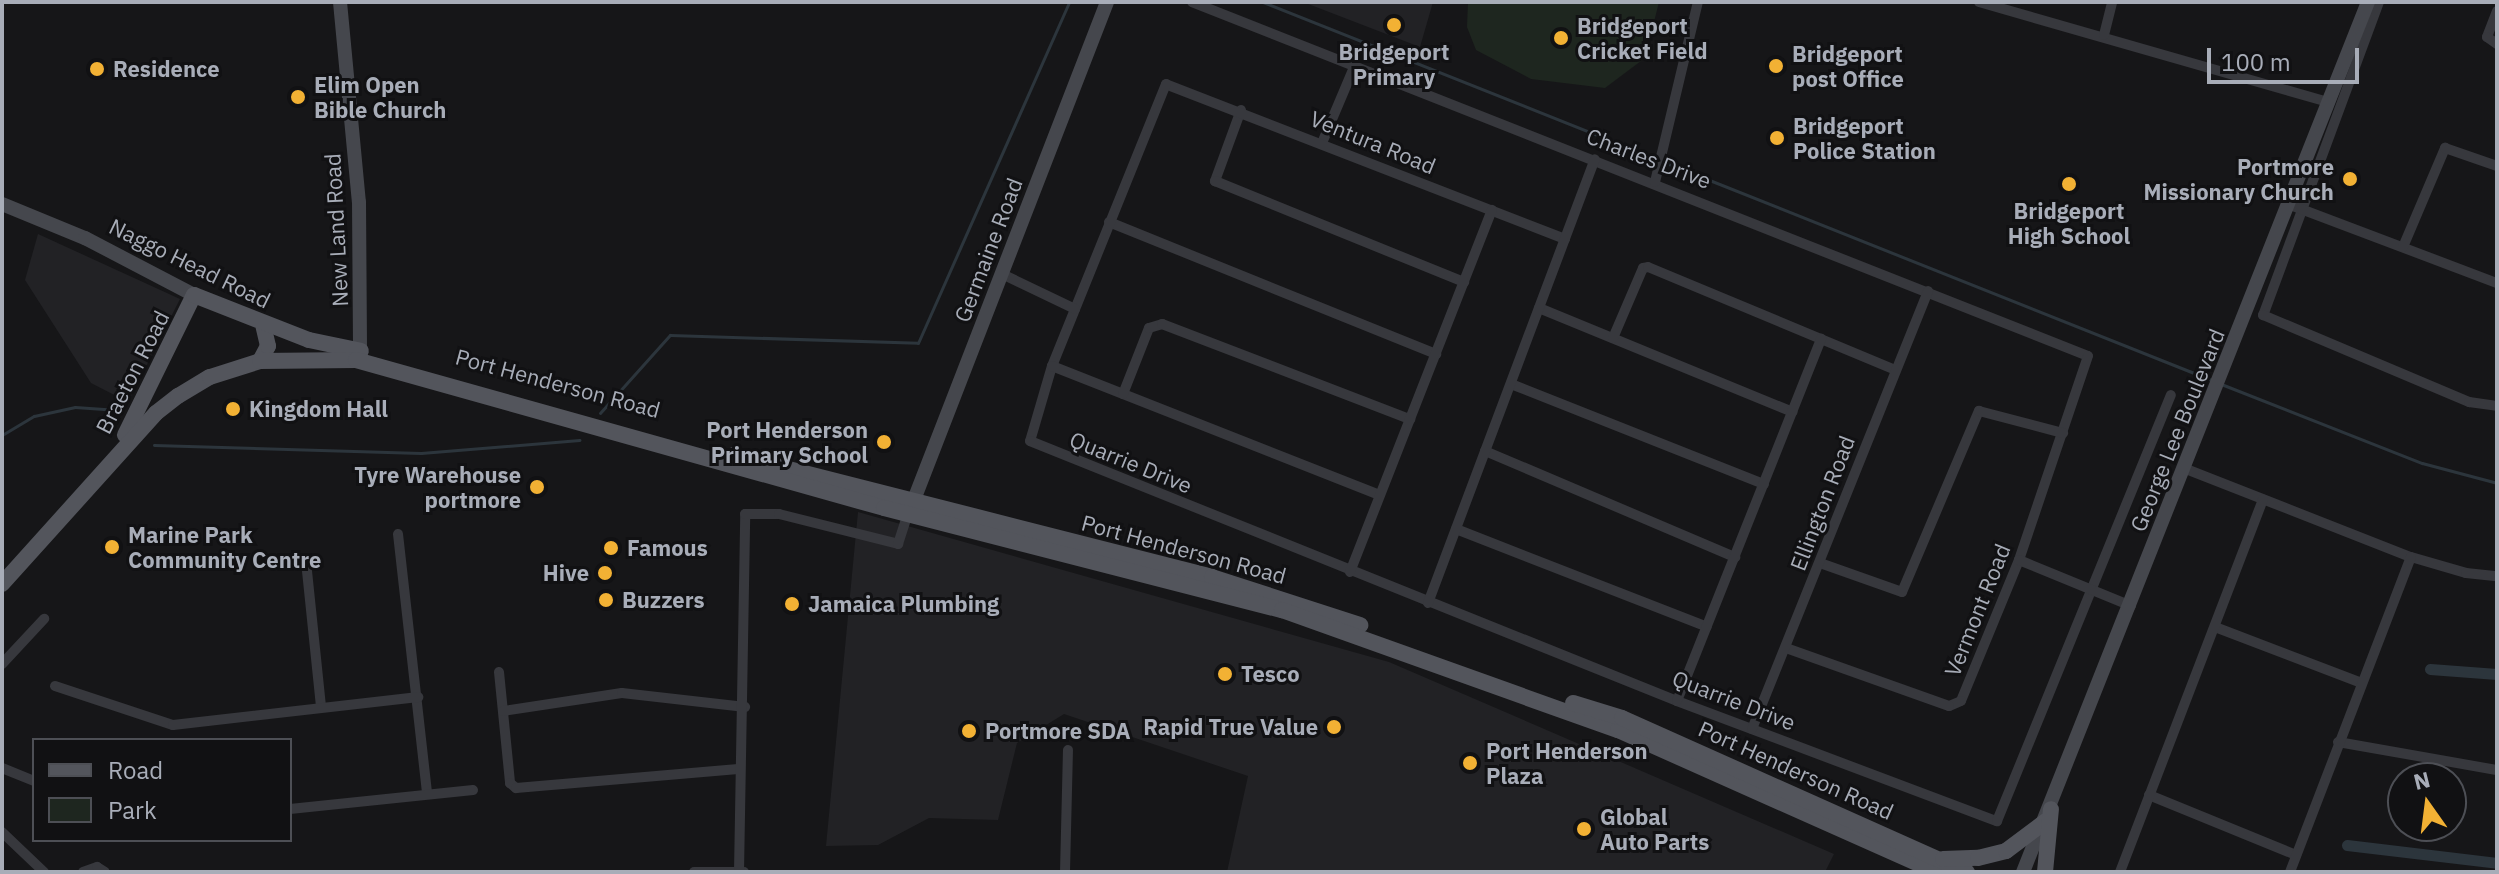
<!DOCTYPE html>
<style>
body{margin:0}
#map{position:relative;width:2499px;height:874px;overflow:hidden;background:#161618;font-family:"IBM Plex Sans",sans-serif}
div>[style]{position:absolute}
.built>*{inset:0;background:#222225}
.green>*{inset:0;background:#1e261f}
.stream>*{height:3px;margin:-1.5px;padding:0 1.5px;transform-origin:1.5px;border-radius:1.5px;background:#2c353c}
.canal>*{height:11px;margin:-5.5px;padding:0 5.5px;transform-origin:5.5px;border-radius:5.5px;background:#2c353c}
.street>*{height:10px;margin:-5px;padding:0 5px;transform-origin:5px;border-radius:5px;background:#37383d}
.secondary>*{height:14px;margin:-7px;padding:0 7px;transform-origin:7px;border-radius:7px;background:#45474d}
.primary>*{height:16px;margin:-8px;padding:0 8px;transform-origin:8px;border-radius:8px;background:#53555c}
.dots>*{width:22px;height:22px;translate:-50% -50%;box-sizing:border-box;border:4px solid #111113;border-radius:50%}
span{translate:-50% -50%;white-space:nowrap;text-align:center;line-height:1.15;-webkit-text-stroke:6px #111113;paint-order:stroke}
.poi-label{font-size:22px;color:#a8adb8;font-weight:700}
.left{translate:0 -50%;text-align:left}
.right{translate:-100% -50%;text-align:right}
.street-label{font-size:22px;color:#a8adb8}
.frame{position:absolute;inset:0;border:4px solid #a8adb8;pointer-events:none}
.legend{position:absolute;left:32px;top:738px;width:260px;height:104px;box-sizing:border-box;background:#111113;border:2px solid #4d4f55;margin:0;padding:10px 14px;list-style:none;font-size:24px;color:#a8adb8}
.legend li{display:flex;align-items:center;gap:16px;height:40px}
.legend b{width:40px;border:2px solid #4d4f55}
.north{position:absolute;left:2387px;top:762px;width:80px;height:80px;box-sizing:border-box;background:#111113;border:2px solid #4d4f55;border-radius:50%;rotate:346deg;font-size:22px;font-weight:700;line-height:32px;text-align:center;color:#a8adb8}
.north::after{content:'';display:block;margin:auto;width:28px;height:36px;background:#f2b134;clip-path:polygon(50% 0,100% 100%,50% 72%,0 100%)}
.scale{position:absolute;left:2207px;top:48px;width:152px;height:36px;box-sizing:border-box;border:4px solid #a8adb8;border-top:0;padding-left:10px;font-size:24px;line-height:28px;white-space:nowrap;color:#a8adb8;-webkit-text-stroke:6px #111113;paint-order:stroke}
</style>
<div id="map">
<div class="built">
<i style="clip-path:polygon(1303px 2px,1433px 2px,1420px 47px)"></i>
<i style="clip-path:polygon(38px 234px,180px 299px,128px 402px,91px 383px,25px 280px)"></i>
<i style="clip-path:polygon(858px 512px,1389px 662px,1834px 854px,1825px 872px,1227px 872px,1248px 776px,1064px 714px,1017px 743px,998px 820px,929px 818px,878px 845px,826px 846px)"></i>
</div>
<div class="green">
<i style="clip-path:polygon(1468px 2px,1659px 2px,1645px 58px,1605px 88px,1531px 79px,1476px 50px,1467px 27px)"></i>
</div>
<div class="stream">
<i style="left:1263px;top:2px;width:424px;rotate:21.7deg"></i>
<i style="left:1664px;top:162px;width:592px;rotate:21.71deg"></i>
<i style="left:2221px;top:384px;width:216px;rotate:21.5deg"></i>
<i style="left:2422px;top:463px;width:78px;rotate:14.9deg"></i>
<i style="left:600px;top:413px;width:105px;rotate:-48.1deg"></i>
<i style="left:670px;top:335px;width:248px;rotate:1.8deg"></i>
<i style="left:918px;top:343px;width:373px;rotate:-66.1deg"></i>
<i style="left:2px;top:435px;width:37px;rotate:-31deg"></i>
<i style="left:34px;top:416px;width:42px;rotate:-12.4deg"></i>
<i style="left:75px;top:407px;width:43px;rotate:4deg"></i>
<i style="left:154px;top:445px;width:267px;rotate:1.7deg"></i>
<i style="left:421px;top:453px;width:159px;rotate:-4.7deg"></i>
</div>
<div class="canal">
<i style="left:2430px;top:669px;width:67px;rotate:4.3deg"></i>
<i style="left:2347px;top:845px;width:151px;rotate:6.8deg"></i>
</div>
<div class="street">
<i style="left:1192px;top:2px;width:963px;rotate:21.56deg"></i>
<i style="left:2088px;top:356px;width:215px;rotate:108.7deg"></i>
<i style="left:2019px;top:560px;width:152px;rotate:112.4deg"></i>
<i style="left:1961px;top:701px;width:13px;rotate:157deg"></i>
<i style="left:1949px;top:706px;width:173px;rotate:-160.4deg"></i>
<i style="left:1979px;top:2px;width:363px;rotate:16deg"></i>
<i style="left:2379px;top:2px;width:334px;rotate:110.3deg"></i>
<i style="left:2263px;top:315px;width:224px;rotate:22.9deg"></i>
<i style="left:2469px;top:402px;width:28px;rotate:8deg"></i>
<i style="left:2497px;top:11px;width:28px;rotate:111deg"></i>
<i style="left:2487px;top:37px;width:12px;rotate:35deg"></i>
<i style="left:2104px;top:35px;width:34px;rotate:-76deg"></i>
<i style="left:1241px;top:110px;width:76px;rotate:110.1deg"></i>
<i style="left:1215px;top:181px;width:269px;rotate:22.1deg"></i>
<i style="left:1322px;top:143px;width:85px;rotate:-67.1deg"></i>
<i style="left:1655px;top:182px;width:185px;rotate:-76.6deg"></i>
<i style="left:2293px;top:206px;width:218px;rotate:20.7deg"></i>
<i style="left:1109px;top:222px;width:353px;rotate:22deg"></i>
<i style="left:1565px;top:239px;width:428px;rotate:-158.8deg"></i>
<i style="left:1166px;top:84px;width:304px;rotate:112deg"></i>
<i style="left:1052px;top:366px;width:78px;rotate:106.3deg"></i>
<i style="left:1030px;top:441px;width:697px;rotate:21.89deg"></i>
<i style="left:1677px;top:701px;width:342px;rotate:20.6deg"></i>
<i style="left:1997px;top:821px;width:460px;rotate:-67.8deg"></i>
<i style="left:2403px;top:247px;width:108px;rotate:-67deg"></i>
<i style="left:2445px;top:148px;width:55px;rotate:19.1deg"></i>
<i style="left:1002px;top:274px;width:81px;rotate:25.6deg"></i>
<i style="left:1539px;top:308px;width:274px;rotate:22.3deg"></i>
<i style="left:1613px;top:338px;width:76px;rotate:-66.8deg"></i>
<i style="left:1643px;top:268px;width:5px;rotate:-11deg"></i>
<i style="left:1648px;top:267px;width:268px;rotate:22.6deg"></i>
<i style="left:1052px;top:366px;width:352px;rotate:21.5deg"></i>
<i style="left:1511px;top:384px;width:272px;rotate:21.6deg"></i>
<i style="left:1123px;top:394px;width:71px;rotate:-68.5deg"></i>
<i style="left:1149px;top:328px;width:14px;rotate:-17deg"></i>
<i style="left:1162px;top:324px;width:266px;rotate:21deg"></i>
<i style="left:1485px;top:451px;width:272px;rotate:23deg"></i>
<i style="left:2186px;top:469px;width:242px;rotate:21.4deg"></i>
<i style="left:2411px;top:557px;width:57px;rotate:16.2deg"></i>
<i style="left:2466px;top:573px;width:31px;rotate:6deg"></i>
<i style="left:1456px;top:529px;width:269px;rotate:21.3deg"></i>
<i style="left:398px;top:534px;width:261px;rotate:83.6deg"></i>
<i style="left:2019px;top:560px;width:121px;rotate:22.3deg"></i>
<i style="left:1820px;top:563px;width:87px;rotate:19.5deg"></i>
<i style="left:1902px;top:592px;width:197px;rotate:-67deg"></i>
<i style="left:1979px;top:411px;width:87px;rotate:14.7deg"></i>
<i style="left:307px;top:571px;width:136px;rotate:84.1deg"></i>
<i style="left:1350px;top:572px;width:389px;rotate:-68.6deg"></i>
<i style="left:1428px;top:603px;width:474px;rotate:-69.4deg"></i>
<i style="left:2215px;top:627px;width:157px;rotate:20.9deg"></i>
<i style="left:2px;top:664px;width:62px;rotate:-47deg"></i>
<i style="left:499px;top:672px;width:112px;rotate:84.3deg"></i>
<i style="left:510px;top:783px;width:8px;rotate:40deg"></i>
<i style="left:516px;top:788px;width:223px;rotate:-4.9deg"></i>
<i style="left:55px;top:686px;width:124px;rotate:18.3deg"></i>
<i style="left:173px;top:725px;width:247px;rotate:-6.5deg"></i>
<i style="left:1677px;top:701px;width:390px;rotate:-68.3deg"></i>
<i style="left:503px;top:711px;width:120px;rotate:-8.6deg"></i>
<i style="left:622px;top:693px;width:124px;rotate:6.5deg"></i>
<i style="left:1752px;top:729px;width:472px;rotate:-68.1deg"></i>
<i style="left:2338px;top:742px;width:161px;rotate:10deg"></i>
<i style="left:2px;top:768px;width:35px;rotate:22deg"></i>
<i style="left:2149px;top:795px;width:159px;rotate:22.2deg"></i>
<i style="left:290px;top:809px;width:184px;rotate:-5.9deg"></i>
<i style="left:2px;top:832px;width:58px;rotate:43.6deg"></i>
<i style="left:83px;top:872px;width:15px;rotate:-20deg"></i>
<i style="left:97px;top:867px;width:9px;rotate:32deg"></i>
<i style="left:694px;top:872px;width:50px"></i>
<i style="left:739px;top:872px;width:358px;rotate:-89deg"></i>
<i style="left:745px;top:514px;width:34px"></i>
<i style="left:779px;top:514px;width:123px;rotate:14.1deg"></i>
<i style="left:898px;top:544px;width:32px;rotate:-72deg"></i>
<i style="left:1065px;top:872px;width:122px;rotate:-88.6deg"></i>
<i style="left:2120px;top:872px;width:399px;rotate:-69deg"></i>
<i style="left:2290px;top:872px;width:337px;rotate:-69deg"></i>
</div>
<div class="secondary">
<i style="left:340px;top:2px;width:201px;rotate:84.6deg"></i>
<i style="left:359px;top:202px;width:158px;rotate:89.6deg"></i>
<i style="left:2px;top:204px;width:90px;rotate:22.3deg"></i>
<i style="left:85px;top:238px;width:123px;rotate:27.6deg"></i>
<i style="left:910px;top:510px;width:545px;rotate:-68.8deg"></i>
<i style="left:2023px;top:872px;width:936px;rotate:-68.37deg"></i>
</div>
<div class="primary">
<i style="left:260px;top:361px;width:17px;rotate:-62deg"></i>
<i style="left:268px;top:346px;width:23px;rotate:-103deg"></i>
<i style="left:125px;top:435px;width:156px;rotate:-63.8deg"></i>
<i style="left:194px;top:295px;width:123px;rotate:21.4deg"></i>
<i style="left:309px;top:340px;width:53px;rotate:11.9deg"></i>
<i style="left:734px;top:455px;width:493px;rotate:14.3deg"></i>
<i style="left:1212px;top:577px;width:156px;rotate:18deg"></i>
<i style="left:2px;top:584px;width:230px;rotate:-48deg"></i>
<i style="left:156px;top:413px;width:28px;rotate:-38deg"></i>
<i style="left:178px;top:396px;width:37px;rotate:-31deg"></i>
<i style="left:210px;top:377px;width:52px;rotate:-17.7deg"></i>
<i style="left:260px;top:361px;width:96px;rotate:-0.6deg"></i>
<i style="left:356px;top:360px;width:548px;rotate:15.66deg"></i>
<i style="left:884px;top:508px;width:411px;rotate:14.4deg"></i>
<i style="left:1282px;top:610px;width:357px;rotate:19.7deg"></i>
<i style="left:1618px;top:730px;width:349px;rotate:24deg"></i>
<i style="left:1573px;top:703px;width:51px;rotate:17deg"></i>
<i style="left:1622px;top:718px;width:378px;rotate:24.1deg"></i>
<i style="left:1943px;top:859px;width:35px;rotate:-2deg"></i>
<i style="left:1978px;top:858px;width:29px;rotate:-14deg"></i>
<i style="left:2006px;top:851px;width:50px;rotate:-36.9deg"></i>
<i style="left:2045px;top:872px;width:63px;rotate:-84.6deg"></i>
</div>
<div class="dots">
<i style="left:1394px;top:25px;background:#f2b134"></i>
<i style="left:1561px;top:38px;background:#f2b134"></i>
<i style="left:1776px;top:66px;background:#f2b134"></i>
<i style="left:97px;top:69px;background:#f2b134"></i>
<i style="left:298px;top:97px;background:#f2b134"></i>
<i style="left:1777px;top:138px;background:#f2b134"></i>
<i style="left:2350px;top:179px;background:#f2b134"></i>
<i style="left:2069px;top:184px;background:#f2b134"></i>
<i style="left:233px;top:409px;background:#f2b134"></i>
<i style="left:884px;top:442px;background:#f2b134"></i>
<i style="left:537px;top:487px;background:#f2b134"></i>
<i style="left:112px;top:547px;background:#f2b134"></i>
<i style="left:611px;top:548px;background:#f2b134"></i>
<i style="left:605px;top:573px;background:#f2b134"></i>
<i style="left:606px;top:600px;background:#f2b134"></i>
<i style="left:792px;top:604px;background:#f2b134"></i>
<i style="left:1225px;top:674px;background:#f2b134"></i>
<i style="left:1334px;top:727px;background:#f2b134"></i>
<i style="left:969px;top:731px;background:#f2b134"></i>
<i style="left:1470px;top:763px;background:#f2b134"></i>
<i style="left:1584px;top:829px;background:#f2b134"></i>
</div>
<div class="poi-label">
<span class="left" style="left:1577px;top:38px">Bridgeport<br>Cricket Field</span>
<span style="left:1394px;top:64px">Bridgeport<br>Primary</span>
<span class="left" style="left:1792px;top:66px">Bridgeport<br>post Office</span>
<span class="left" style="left:113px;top:69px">Residence</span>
<span class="left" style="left:314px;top:97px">Elim Open<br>Bible Church</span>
<span class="left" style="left:1793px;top:138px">Bridgeport<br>Police Station</span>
<span class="right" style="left:2334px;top:179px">Portmore<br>Missionary Church</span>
<span style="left:2069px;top:223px">Bridgeport<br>High School</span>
<span class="left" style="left:249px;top:409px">Kingdom Hall</span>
<span class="right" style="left:868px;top:442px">Port Henderson<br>Primary School</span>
<span class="right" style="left:521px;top:487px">Tyre Warehouse<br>portmore</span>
<span class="left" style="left:128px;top:547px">Marine Park<br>Community Centre</span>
<span class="left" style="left:627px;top:548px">Famous</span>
<span class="right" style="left:589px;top:573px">Hive</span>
<span class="left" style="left:622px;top:600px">Buzzers</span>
<span class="left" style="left:808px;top:604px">Jamaica Plumbing</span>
<span class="left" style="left:1241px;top:674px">Tesco</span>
<span class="right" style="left:1318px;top:727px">Rapid True Value</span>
<span class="left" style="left:985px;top:731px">Portmore SDA</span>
<span class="left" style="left:1486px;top:763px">Port Henderson<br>Plaza</span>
<span class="left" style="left:1600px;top:829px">Global<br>Auto Parts</span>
</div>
<div class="street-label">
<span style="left:1373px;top:142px;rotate:22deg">Ventura Road</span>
<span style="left:1649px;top:158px;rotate:21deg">Charles Drive</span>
<span style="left:336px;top:230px;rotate:-93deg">New Land Road</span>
<span style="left:988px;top:250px;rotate:-69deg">Germaine Road</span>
<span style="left:190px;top:263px;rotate:26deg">Naggo Head Road</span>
<span style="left:132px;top:372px;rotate:-63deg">Braeton Road</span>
<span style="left:558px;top:383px;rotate:15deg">Port Henderson Road</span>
<span style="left:2177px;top:430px;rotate:-68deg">George Lee Boulevard</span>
<span style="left:1131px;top:462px;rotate:22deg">Quarrie Drive</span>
<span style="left:1822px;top:503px;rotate:-69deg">Ellington Road</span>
<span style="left:1184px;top:549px;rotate:15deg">Port Henderson Road</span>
<span style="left:1977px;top:610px;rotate:-68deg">Vermont Road</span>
<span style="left:1734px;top:700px;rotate:21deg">Quarrie Drive</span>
<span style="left:1796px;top:770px;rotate:24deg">Port Henderson Road</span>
</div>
<div class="frame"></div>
<ul class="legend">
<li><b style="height:10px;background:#53555c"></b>Road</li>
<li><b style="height:22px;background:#1e261f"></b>Park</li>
</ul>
<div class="north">N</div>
<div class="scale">100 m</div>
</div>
